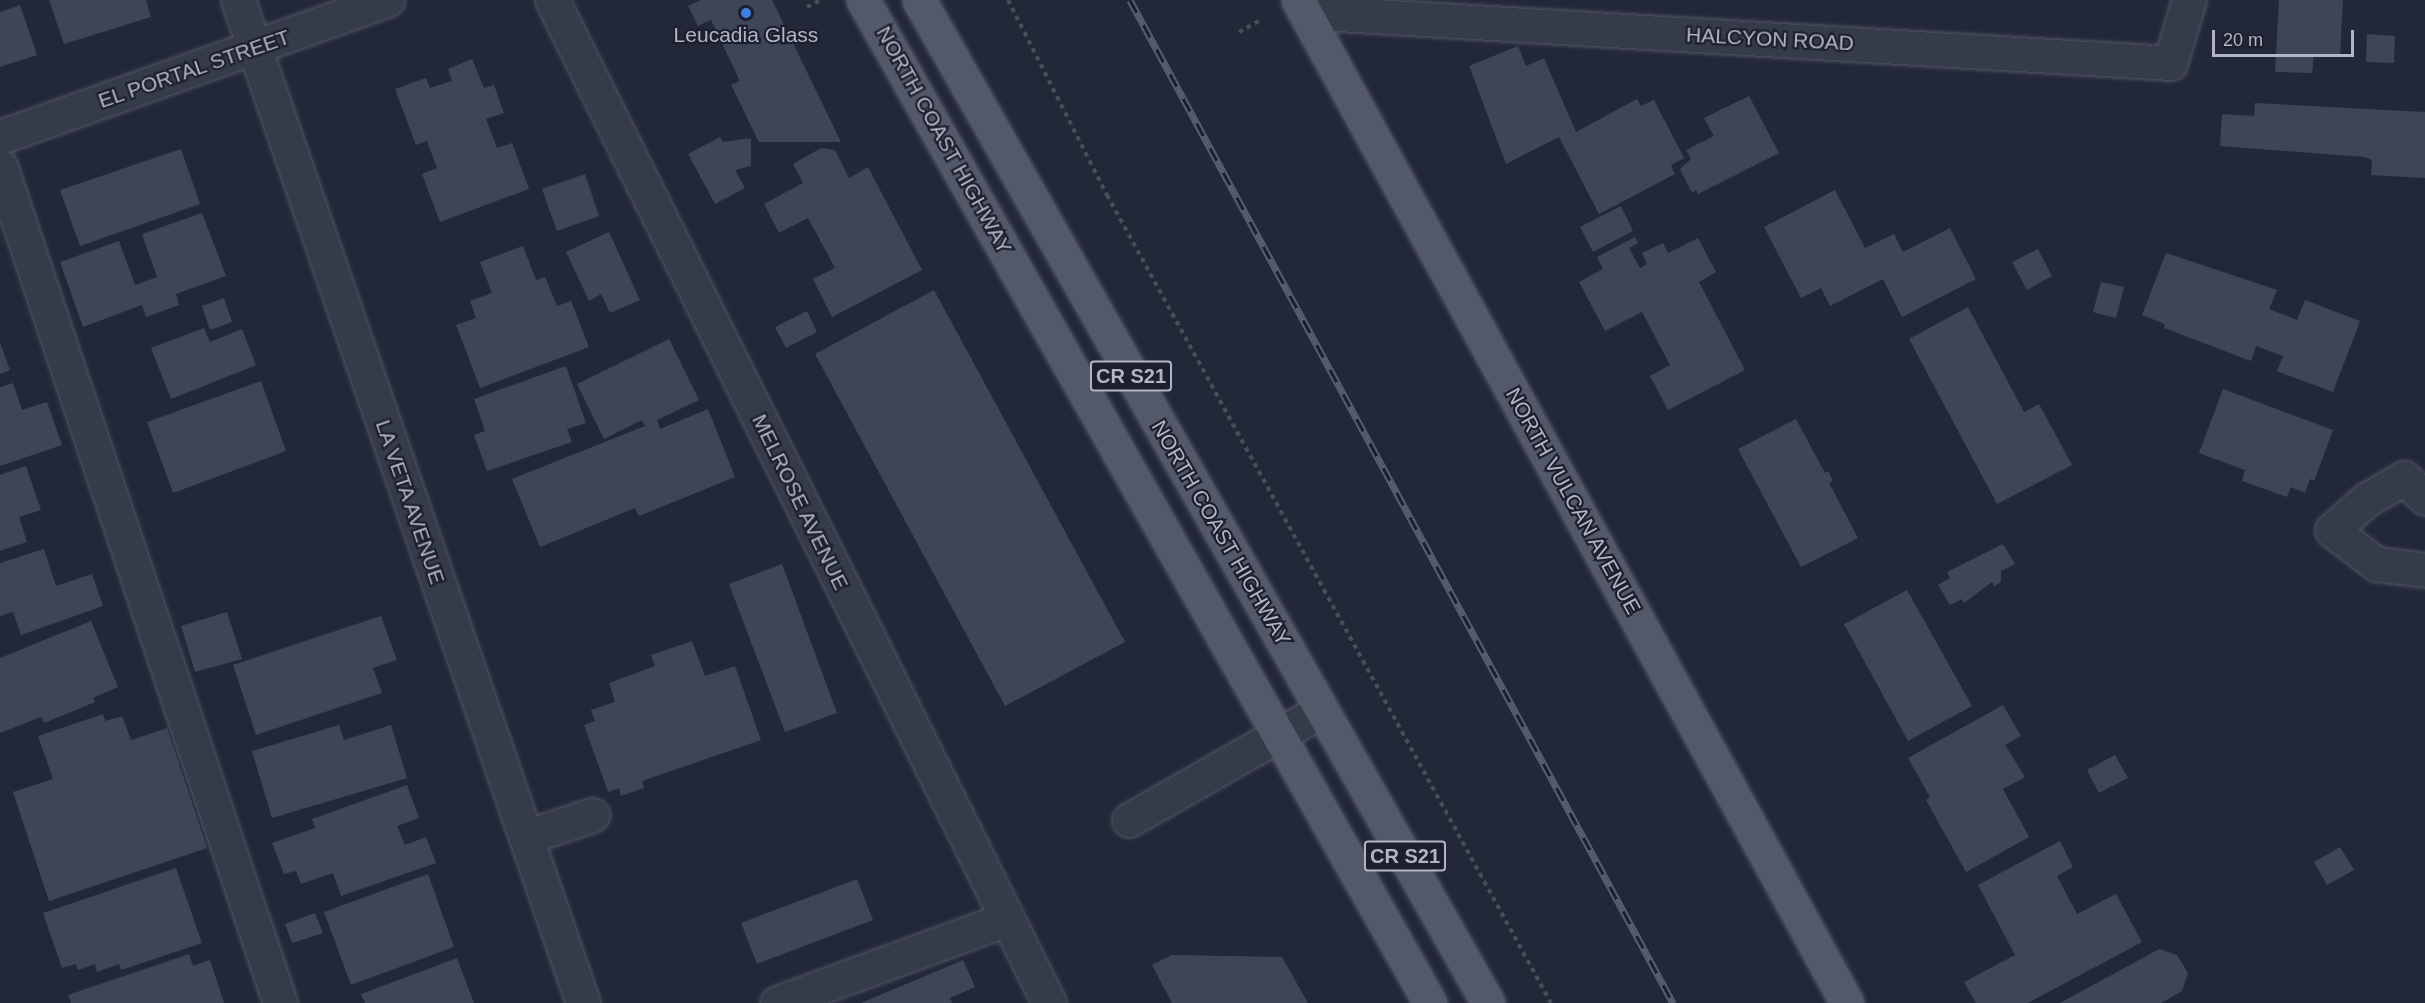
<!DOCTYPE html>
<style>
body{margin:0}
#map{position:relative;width:2425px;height:1003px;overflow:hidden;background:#232839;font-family:Arial,sans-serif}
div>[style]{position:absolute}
.building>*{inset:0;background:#3f4559}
.path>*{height:4px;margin-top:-2px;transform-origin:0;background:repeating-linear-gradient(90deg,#425158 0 4.5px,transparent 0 9px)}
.roads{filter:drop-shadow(0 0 2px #515565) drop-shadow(0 0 2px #515565)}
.minor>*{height:33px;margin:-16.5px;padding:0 16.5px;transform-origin:16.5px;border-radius:16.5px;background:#363b4a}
.major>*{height:33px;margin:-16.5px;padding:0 16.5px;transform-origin:16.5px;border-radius:16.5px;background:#54596a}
.rail>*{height:7px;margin-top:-3.5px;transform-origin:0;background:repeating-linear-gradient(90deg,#1c202e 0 14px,#585e71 0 28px);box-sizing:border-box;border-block:2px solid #585e71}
.dots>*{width:16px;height:16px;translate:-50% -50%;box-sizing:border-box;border:3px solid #1c202e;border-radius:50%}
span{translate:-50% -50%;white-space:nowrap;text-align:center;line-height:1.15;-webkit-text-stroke:4.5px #1c202e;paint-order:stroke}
.shield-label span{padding:2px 4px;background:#1c202e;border:2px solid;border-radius:4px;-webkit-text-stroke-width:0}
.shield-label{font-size:20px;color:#b1b5c6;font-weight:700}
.poi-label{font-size:21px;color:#b1b5c6}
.street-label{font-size:21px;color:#b1b5c6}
.scale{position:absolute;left:2212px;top:30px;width:142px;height:27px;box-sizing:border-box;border:3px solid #b1b5c6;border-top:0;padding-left:8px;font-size:18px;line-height:21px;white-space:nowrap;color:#b1b5c6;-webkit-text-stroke:4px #1c202e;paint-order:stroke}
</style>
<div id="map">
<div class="building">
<i style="clip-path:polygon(49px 0,146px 0,151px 17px,64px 44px)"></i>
<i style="clip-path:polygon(701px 0,772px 0,841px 142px,759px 142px,731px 85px,740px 81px,711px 20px,698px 26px,688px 6px)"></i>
<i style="clip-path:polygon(2279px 0,2343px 0,2340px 55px,2314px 54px,2312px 73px,2275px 72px)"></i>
<i style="clip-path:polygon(20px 5px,37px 55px,0 67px,0 12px)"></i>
<i style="clip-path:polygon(2367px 34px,2395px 36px,2394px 63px,2366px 62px)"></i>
<i style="clip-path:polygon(1518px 46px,1526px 66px,1544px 58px,1576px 132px,1637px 99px,1641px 106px,1654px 100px,1684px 158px,1671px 165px,1675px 174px,1599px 214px,1559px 137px,1506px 164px,1469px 66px)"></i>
<i style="clip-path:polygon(472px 59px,484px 88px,494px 85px,504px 113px,486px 119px,497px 148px,512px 143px,529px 189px,440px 222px,422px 174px,437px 168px,427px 141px,416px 145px,395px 89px,426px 78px,430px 88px,452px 81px,448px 69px)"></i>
<i style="clip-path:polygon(1749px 96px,1779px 153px,1698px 194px,1696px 190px,1692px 193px,1680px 169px,1691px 159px,1686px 150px,1714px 136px,1704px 118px)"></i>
<i style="clip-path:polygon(2255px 103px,2425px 112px,2425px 178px,2371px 175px,2372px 160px,2365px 157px,2220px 146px,2222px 114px,2254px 116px)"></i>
<i style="clip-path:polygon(720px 137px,723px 142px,751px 138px,751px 166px,735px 170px,745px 188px,715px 204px,688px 154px)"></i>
<i style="clip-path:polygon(821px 148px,835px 150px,849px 178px,868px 167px,922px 270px,832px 317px,813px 279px,835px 268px,808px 218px,779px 233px,764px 204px,803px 183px,793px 164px)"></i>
<i style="clip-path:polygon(181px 149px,200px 204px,80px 246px,60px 190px)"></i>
<i style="clip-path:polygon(585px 174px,599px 216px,557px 231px,542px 189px)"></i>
<i style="clip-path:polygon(1835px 190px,1865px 248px,1894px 234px,1903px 252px,1950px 228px,1976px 279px,1902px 317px,1883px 279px,1830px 306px,1821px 288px,1801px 298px,1764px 227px)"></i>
<i style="clip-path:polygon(1621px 206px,1633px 231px,1593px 252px,1580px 227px)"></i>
<i style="clip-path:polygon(202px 213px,226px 276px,176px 294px,179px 305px,146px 317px,142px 305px,83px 327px,60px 262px,119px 241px,135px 285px,157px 277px,142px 234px)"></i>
<i style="clip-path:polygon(609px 232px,640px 300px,610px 313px,601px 294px,589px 301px,566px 252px)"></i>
<i style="clip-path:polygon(1635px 237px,1638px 243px,1629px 248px,1640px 268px,1647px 264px,1642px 253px,1663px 243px,1668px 253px,1698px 238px,1716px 272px,1699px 282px,1745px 370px,1668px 410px,1650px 376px,1670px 365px,1642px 312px,1605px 331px,1579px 282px,1603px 269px,1597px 257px)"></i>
<i style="clip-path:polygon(523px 246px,536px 280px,545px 277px,557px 306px,571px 301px,589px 347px,480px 388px,456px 325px,476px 318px,470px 301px,492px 293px,480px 262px)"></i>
<i style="clip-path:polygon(2038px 249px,2052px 276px,2027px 290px,2012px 262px)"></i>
<i style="clip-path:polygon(2166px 253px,2277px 290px,2269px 309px,2297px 320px,2305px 300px,2360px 321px,2333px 392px,2277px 371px,2283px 356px,2256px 346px,2251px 361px,2164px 328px,2165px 324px,2142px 315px)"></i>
<i style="clip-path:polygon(2101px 282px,2124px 287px,2116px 318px,2093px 312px)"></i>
<i style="clip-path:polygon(934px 290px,1125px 642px,1005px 706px,815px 354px)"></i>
<i style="clip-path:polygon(224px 298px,232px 322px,210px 330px,202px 306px)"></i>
<i style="clip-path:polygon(1968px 307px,2024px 412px,2039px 404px,2072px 465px,1997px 504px,1909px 339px)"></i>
<i style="clip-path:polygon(807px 311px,817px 332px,786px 348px,775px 327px)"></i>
<i style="clip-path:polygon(204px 328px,210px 342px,242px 329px,256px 365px,171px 399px,151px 348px)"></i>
<i style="clip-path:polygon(669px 339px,699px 400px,657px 420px,660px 429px,708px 409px,735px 477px,639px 516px,635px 508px,540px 547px,512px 479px,645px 426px,642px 420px,604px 439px,577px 384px)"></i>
<i style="clip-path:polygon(0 343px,10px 370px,0 374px)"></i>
<i style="clip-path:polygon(566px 366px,586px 423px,567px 429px,572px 442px,487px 471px,474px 435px,485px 431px,474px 399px)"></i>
<i style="clip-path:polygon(261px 381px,286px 451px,173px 493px,147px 422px)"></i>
<i style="clip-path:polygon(13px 383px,22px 410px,47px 402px,62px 445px,0 466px,0 387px)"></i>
<i style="clip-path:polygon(2223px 389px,2333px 430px,2314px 481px,2310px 479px,2305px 493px,2291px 487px,2287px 497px,2242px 481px,2245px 470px,2199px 453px)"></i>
<i style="clip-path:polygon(1796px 419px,1825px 473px,1828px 471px,1833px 481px,1829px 483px,1858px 538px,1801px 567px,1738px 449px)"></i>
<i style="clip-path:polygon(26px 466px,41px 510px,19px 517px,27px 542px,0 551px,0 475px)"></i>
<i style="clip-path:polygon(2003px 544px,2015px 564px,2001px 571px,2001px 582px,1994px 586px,1992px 582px,1964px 603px,1962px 599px,1950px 605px,1938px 585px,1950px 578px,1947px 572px)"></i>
<i style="clip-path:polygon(44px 549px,56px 586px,92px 574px,103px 606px,21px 635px,13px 612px,0 616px,0 563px)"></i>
<i style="clip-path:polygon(782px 564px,837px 713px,785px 732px,729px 584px)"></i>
<i style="clip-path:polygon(1907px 590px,1972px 706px,1908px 741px,1844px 624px)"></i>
<i style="clip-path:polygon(227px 612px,242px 659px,195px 672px,181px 626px)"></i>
<i style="clip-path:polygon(381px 616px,397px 660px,373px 668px,382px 693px,256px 735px,233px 665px)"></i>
<i style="clip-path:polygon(91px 621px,118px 687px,93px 698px,95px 702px,44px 723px,41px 717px,0 733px,0 658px)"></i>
<i style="clip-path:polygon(692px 641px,705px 676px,735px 666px,761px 740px,642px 781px,644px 788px,621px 796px,619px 788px,608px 792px,584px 725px,595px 721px,591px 710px,615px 702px,609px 683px,655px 666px,651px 655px)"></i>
<i style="clip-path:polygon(2003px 705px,2021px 736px,2005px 745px,2025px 777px,2003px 789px,2029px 837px,1966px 872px,1926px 800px,1930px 797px,1908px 758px)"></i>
<i style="clip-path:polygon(103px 714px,105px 721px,122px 716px,131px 740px,167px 728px,207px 848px,49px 901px,13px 792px,53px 779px,38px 736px)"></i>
<i style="clip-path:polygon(339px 725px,344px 740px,391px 725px,407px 778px,272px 818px,252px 751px)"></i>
<i style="clip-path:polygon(2115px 755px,2128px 778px,2099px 793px,2087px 770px)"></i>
<i style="clip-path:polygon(407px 785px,419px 818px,397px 826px,405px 845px,426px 837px,436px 863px,341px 896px,333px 873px,301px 884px,296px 871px,284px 874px,272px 843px,315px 828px,312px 819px)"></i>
<i style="clip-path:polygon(2060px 841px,2073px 867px,2057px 876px,2077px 914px,2116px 894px,2142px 942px,2028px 1003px,1976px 1003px,1964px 982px,2015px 955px,1978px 885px)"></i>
<i style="clip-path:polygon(2340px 847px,2354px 870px,2327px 885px,2314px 862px)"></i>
<i style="clip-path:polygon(176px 868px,202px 943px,121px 970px,119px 964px,97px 972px,95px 964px,78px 970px,76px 964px,62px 968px,43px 913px)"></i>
<i style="clip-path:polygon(428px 874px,454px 947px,351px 985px,324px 912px)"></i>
<i style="clip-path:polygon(857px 879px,873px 920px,757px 964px,741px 923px)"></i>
<i style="clip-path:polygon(315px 913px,323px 933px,292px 943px,285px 924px)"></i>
<i style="clip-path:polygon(2159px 949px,2177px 955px,2188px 973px,2182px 991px,2161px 1003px,2060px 1003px)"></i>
<i style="clip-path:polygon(189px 954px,193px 966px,210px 960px,224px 1003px,71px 1003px,68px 995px)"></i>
<i style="clip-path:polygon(1172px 955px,1282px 957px,1308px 1003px,1172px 1003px,1152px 965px)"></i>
<i style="clip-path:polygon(457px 958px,474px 1003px,365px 1003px,361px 994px)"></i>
<i style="clip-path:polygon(963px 960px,975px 987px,950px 998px,952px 1003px,861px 1003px)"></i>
</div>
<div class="path">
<i style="left:1008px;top:0;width:219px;rotate:63.1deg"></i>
<i style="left:1107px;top:195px;width:922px;rotate:61.21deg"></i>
<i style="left:807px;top:7px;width:16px;rotate:-27deg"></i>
<i style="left:1239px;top:32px;width:26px;rotate:-29deg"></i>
</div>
<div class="roads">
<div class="minor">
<i style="left:238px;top:0;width:1061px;rotate:71.02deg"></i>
<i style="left:552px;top:0;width:1119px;rotate:63.64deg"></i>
<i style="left:1305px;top:12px;width:867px;rotate:3.37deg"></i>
<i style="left:2170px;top:63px;width:66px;rotate:-73.2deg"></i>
<i style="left:0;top:137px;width:411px;rotate:-19.5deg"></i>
<i style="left:0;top:166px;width:883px;rotate:71.5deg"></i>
<i style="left:2425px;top:498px;width:29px;rotate:-136deg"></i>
<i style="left:2404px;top:478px;width:44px;rotate:149.9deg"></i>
<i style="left:2366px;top:500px;width:45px;rotate:138.6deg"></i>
<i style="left:2332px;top:530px;width:56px;rotate:37.7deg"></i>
<i style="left:2376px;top:564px;width:49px;rotate:7deg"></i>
<i style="left:1129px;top:820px;width:222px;rotate:-29.7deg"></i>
<i style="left:526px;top:837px;width:70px;rotate:-18.4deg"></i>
<i style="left:777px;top:1003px;width:245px;rotate:-20.1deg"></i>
</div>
<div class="major">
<i style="left:863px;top:0;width:1152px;rotate:60.52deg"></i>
<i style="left:919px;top:0;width:1153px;rotate:60.43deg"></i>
<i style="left:1298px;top:0;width:1143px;rotate:61.31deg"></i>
</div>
</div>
<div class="rail">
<i style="left:1130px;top:0;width:1141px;rotate:61.57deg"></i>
</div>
<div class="dots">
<i style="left:746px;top:13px;background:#3f7fe0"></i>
</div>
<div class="shield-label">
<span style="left:1131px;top:376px">CR S21</span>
<span style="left:1405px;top:856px">CR S21</span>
</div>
<div class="poi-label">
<span style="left:746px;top:35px">Leucadia Glass</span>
</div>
<div class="street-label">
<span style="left:1770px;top:39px;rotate:3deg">HALCYON ROAD</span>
<span style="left:194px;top:69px;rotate:-19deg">EL PORTAL STREET</span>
<span style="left:944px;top:140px;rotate:61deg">NORTH COAST HIGHWAY</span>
<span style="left:1573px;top:501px;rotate:61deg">NORTH VULCAN AVENUE</span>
<span style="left:410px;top:502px;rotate:71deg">LA VETA AVENUE</span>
<span style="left:800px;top:502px;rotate:64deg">MELROSE AVENUE</span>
<span style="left:1221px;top:533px;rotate:60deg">NORTH COAST HIGHWAY</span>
</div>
<div class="scale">20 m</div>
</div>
